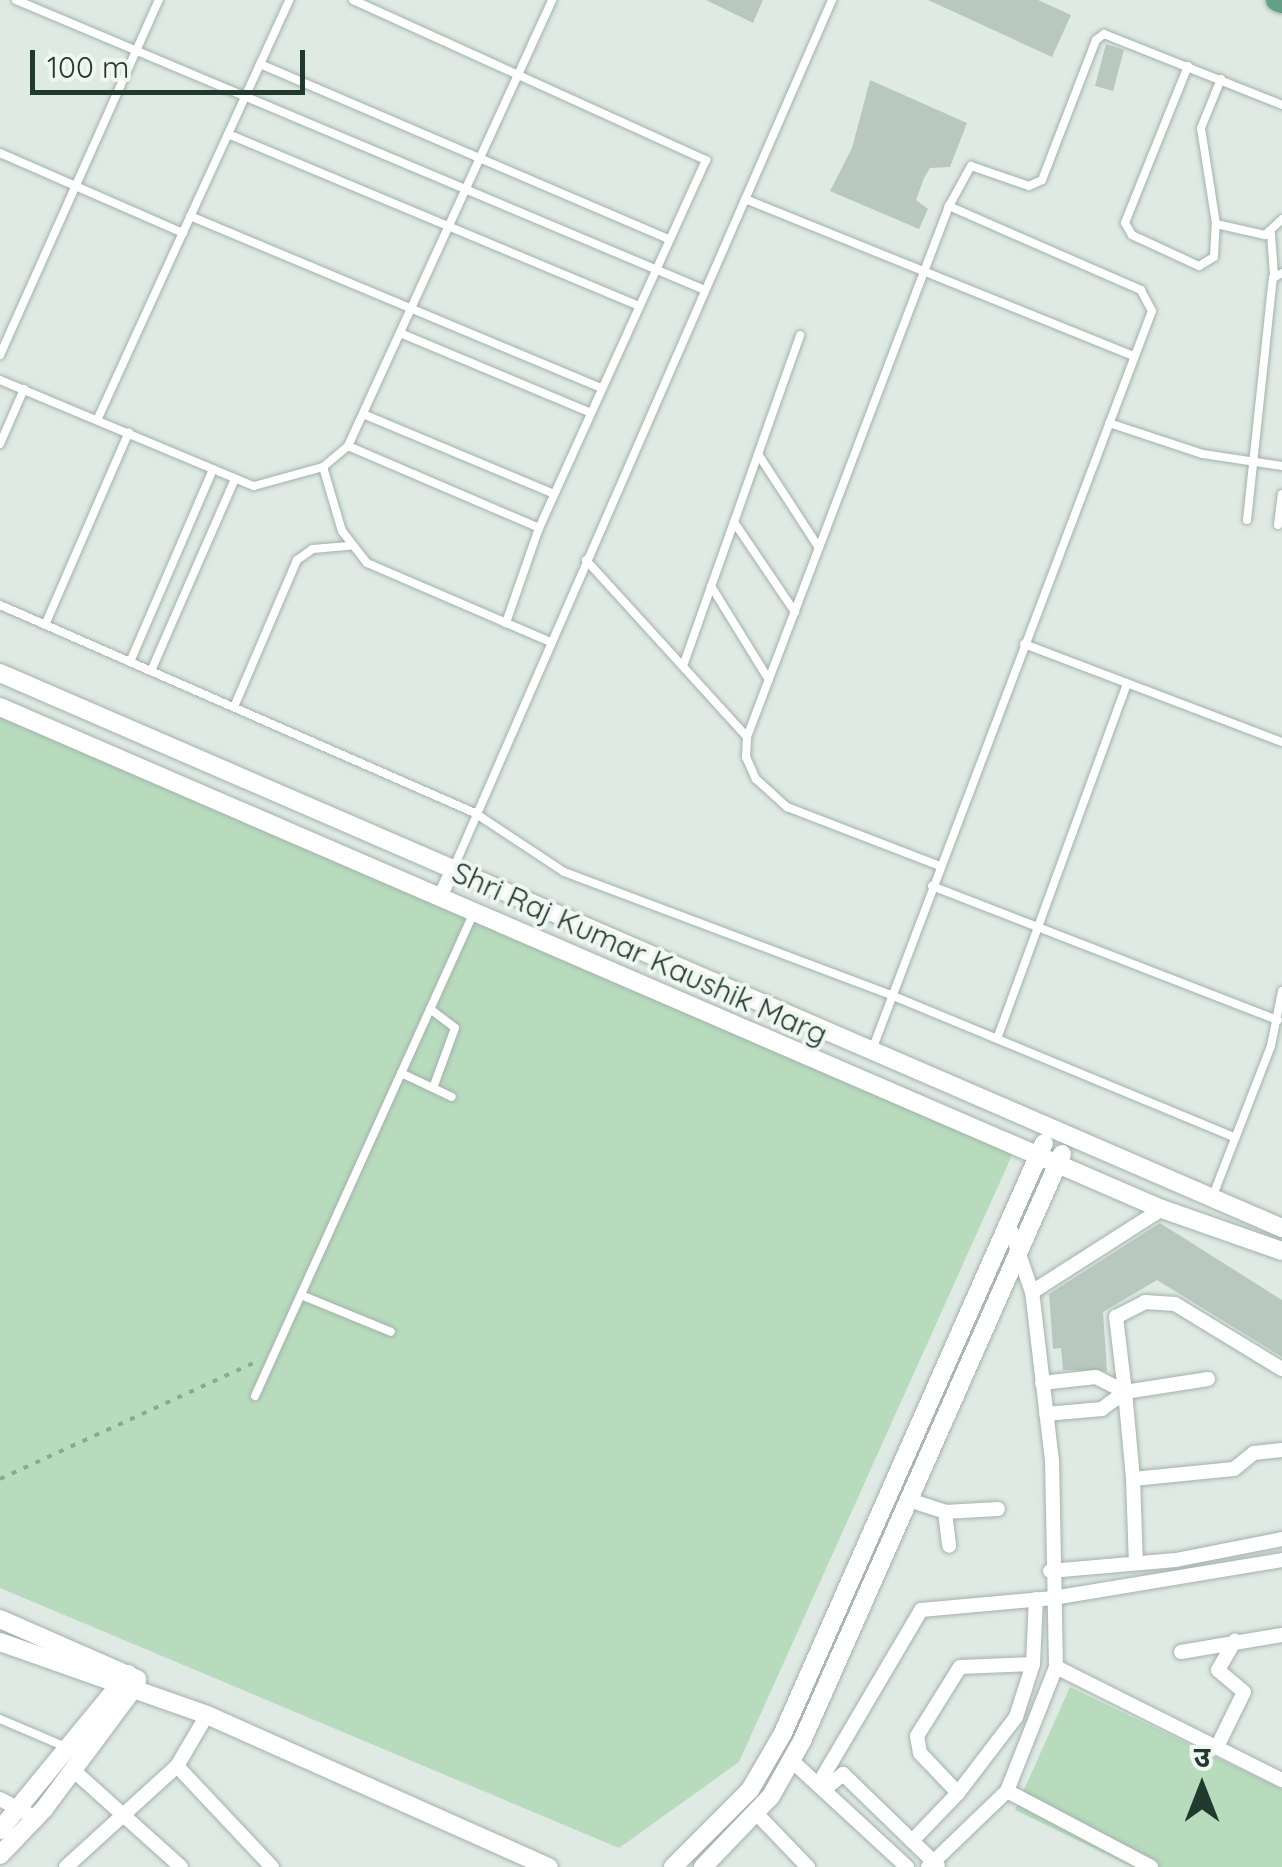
<!DOCTYPE html>
<meta charset="utf-8">
<style>
body{margin:0}
#map{position:relative;width:1282px;height:1867px;overflow:hidden;background:#dfeae4;font-family:Quicksand,"Noto Sans Devanagari",sans-serif}
div>[style]{position:absolute}
.green>*{inset:0;background:#b8dbbd}
.building>*{inset:0;background:#b8c8bf}
.path>*{height:4px;margin-top:-2px;transform-origin:0;background:repeating-linear-gradient(90deg,#80ad99 0 5px,transparent 0 13px)}
.roads{filter:drop-shadow(0 0 2px #a2b2aa) drop-shadow(0 0 2px #a2b2aa)}
.service>*{height:8px;margin:-4px;padding:0 4px;transform-origin:4px;border-radius:4px;background:#fff}
.minor>*{height:14px;margin:-7px;padding:0 7px;transform-origin:7px;border-radius:7px;background:#fff}
.tertiary>*{height:18px;margin:-9px;padding:0 9px;transform-origin:9px;border-radius:9px;background:#fff}
.primary>*{height:22px;margin:-11px;padding:0 11px;transform-origin:11px;border-radius:11px;background:#649f88}
span{translate:-50% -50%;white-space:nowrap;text-align:center;line-height:1.15;-webkit-text-stroke:8px #f0f7f2;paint-order:stroke}
.street-label{font-size:30px;color:#213a30}
.north{position:absolute;left:1152px;top:1737px;width:100px;height:100px;-webkit-text-stroke:8px #f0f7f2;paint-order:stroke;rotate:0deg;font-size:28px;font-weight:700;line-height:40px;text-align:center;color:#213a30}
.north::after{content:'';display:block;margin:auto;width:35px;height:45px;background:#213a30;clip-path:polygon(50% 0,100% 100%,50% 72%,0 100%)}
.scale{position:absolute;left:30px;top:50px;width:275px;height:45px;box-sizing:border-box;border:5px solid #213a30;border-top:0;padding-left:12px;font-size:30px;line-height:35px;white-space:nowrap;color:#213a30;-webkit-text-stroke:8px #f0f7f2;paint-order:stroke}
</style>
<div id="map">
<div class="green">
<i style="clip-path:polygon(0 709px,1013px 1153px,739px 1762px,619px 1848px,0 1588px)"></i>
<i style="clip-path:polygon(1070px 1687px,1282px 1789px,1282px 1867px,1133px 1867px,1015px 1810px)"></i>
</div>
<div class="building">
<i style="clip-path:polygon(706px 0,763px 0,753px 23px)"></i>
<i style="clip-path:polygon(928px 0,1038px 0,1071px 15px,1052px 57px)"></i>
<i style="clip-path:polygon(1106px 44px,1124px 50px,1113px 91px,1095px 86px)"></i>
<i style="clip-path:polygon(870px 80px,967px 123px,950px 167px,930px 168px,924px 178px,916px 200px,928px 209px,919px 229px,830px 191px,852px 148px)"></i>
<i style="clip-path:polygon(1160px 1223px,1282px 1300px,1282px 1357px,1157px 1280px,1103px 1312px,1107px 1371px,1063px 1370px,1061px 1348px,1053px 1349px,1049px 1294px)"></i>
</div>
<div class="path">
<i style="left:0;top:1479px;width:281px;rotate:-24.6deg"></i>
</div>
<div class="roads">
<div class="service">
<i style="left:16px;top:0;width:748px;rotate:22.83deg"></i>
<i style="left:353px;top:0;width:388px;rotate:24.4deg"></i>
<i style="left:706px;top:160px;width:404px;rotate:114.4deg"></i>
<i style="left:539px;top:528px;width:101px;rotate:109.2deg"></i>
<i style="left:260px;top:64px;width:446px;rotate:23.2deg"></i>
<i style="left:1188px;top:66px;width:169px;rotate:111.9deg"></i>
<i style="left:1125px;top:223px;width:14px;rotate:60deg"></i>
<i style="left:1132px;top:235px;width:74px;rotate:24.8deg"></i>
<i style="left:1199px;top:266px;width:17px;rotate:-31deg"></i>
<i style="left:1214px;top:257px;width:33px;rotate:-87deg"></i>
<i style="left:1216px;top:224px;width:97px;rotate:-98.9deg"></i>
<i style="left:1201px;top:128px;width:53px;rotate:-67.8deg"></i>
<i style="left:228px;top:134px;width:446px;rotate:22.7deg"></i>
<i style="left:0;top:153px;width:200px;rotate:23.6deg"></i>
<i style="left:745px;top:199px;width:419px;rotate:22deg"></i>
<i style="left:949px;top:206px;width:46px;rotate:-61.2deg"></i>
<i style="left:971px;top:166px;width:61px;rotate:19deg"></i>
<i style="left:1029px;top:186px;width:14px;rotate:-25deg"></i>
<i style="left:1042px;top:180px;width:150px;rotate:-68.9deg"></i>
<i style="left:1096px;top:40px;width:10px;rotate:-37deg"></i>
<i style="left:1104px;top:34px;width:192px;rotate:21.7deg"></i>
<i style="left:190px;top:216px;width:446px;rotate:22.7deg"></i>
<i style="left:1216px;top:224px;width:50px;rotate:12.7deg"></i>
<i style="left:1265px;top:235px;width:23px;rotate:-43deg"></i>
<i style="left:1271px;top:234px;width:41px;rotate:85.8deg"></i>
<i style="left:400px;top:333px;width:207px;rotate:22.7deg"></i>
<i style="left:0;top:355px;width:389px;rotate:-65.9deg"></i>
<i style="left:0;top:380px;width:275px;rotate:22.7deg"></i>
<i style="left:254px;top:486px;width:72px;rotate:-15.4deg"></i>
<i style="left:323px;top:467px;width:67px;rotate:73.5deg"></i>
<i style="left:342px;top:531px;width:41px;rotate:52deg"></i>
<i style="left:367px;top:563px;width:199px;rotate:23.3deg"></i>
<i style="left:363px;top:414px;width:207px;rotate:22.7deg"></i>
<i style="left:98px;top:418px;width:460px;rotate:-65.4deg"></i>
<i style="left:1109px;top:423px;width:99px;rotate:18.3deg"></i>
<i style="left:1203px;top:454px;width:80px;rotate:8.6deg"></i>
<i style="left:0;top:444px;width:60px;rotate:-66.4deg"></i>
<i style="left:348px;top:446px;width:208px;rotate:23.2deg"></i>
<i style="left:758px;top:454px;width:112px;rotate:57deg"></i>
<i style="left:323px;top:467px;width:33px;rotate:-40deg"></i>
<i style="left:348px;top:446px;width:490px;rotate:-65.4deg"></i>
<i style="left:1247px;top:520px;width:243px;rotate:-83.9deg"></i>
<i style="left:1273px;top:278px;width:10px;rotate:-29deg"></i>
<i style="left:734px;top:522px;width:109px;rotate:55.9deg"></i>
<i style="left:1278px;top:525px;width:31px;rotate:-83deg"></i>
<i style="left:586px;top:560px;width:239px;rotate:47.7deg"></i>
<i style="left:711px;top:586px;width:110px;rotate:58.3deg"></i>
<i style="left:0;top:605px;width:519px;rotate:23.65deg"></i>
<i style="left:475px;top:813px;width:107px;rotate:33.5deg"></i>
<i style="left:564px;top:872px;width:349px;rotate:20.6deg"></i>
<i style="left:891px;top:995px;width:373px;rotate:22.5deg"></i>
<i style="left:45px;top:625px;width:210px;rotate:-66.5deg"></i>
<i style="left:1024px;top:644px;width:276px;rotate:20.8deg"></i>
<i style="left:130px;top:662px;width:210px;rotate:-66.7deg"></i>
<i style="left:683px;top:666px;width:351px;rotate:-70.5deg"></i>
<i style="left:151px;top:671px;width:210px;rotate:-66.4deg"></i>
<i style="left:234px;top:707px;width:160px;rotate:-66.8deg"></i>
<i style="left:297px;top:560px;width:19px;rotate:-35deg"></i>
<i style="left:313px;top:549px;width:36px;rotate:-5deg"></i>
<i style="left:454px;top:867px;width:946px;rotate:-66.44deg"></i>
<i style="left:932px;top:886px;width:371px;rotate:21.2deg"></i>
<i style="left:430px;top:1009px;width:31px;rotate:37deg"></i>
<i style="left:455px;top:1028px;width:64px;rotate:110.1deg"></i>
<i style="left:997px;top:1039px;width:376px;rotate:-69.9deg"></i>
<i style="left:872px;top:1050px;width:790px;rotate:-69.25deg"></i>
<i style="left:1152px;top:311px;width:24px;rotate:-118deg"></i>
<i style="left:1141px;top:290px;width:210px;rotate:-156.4deg"></i>
<i style="left:949px;top:206px;width:568px;rotate:110.83deg"></i>
<i style="left:747px;top:737px;width:20px;rotate:93deg"></i>
<i style="left:746px;top:757px;width:24px;rotate:66deg"></i>
<i style="left:756px;top:779px;width:42px;rotate:42.1deg"></i>
<i style="left:787px;top:807px;width:164px;rotate:21.1deg"></i>
<i style="left:401px;top:1073px;width:56px;rotate:25.2deg"></i>
<i style="left:1212px;top:1198px;width:163px;rotate:-68.8deg"></i>
<i style="left:1271px;top:1046px;width:56px;rotate:-78.7deg"></i>
<i style="left:301px;top:1295px;width:97px;rotate:22.3deg"></i>
<i style="left:255px;top:1396px;width:531px;rotate:-65.65deg"></i>
<i style="left:0;top:1719px;width:74px;rotate:23.1deg"></i>
</div>
<div class="minor">
<i style="left:440px;top:897px;width:29px;rotate:-65deg"></i>
<i style="left:1032px;top:1292px;width:154px;rotate:-32.6deg"></i>
<i style="left:1208px;top:1379px;width:84px;rotate:171.1deg"></i>
<i style="left:1125px;top:1392px;width:87px;rotate:84.7deg"></i>
<i style="left:1133px;top:1479px;width:101px;rotate:-5.7deg"></i>
<i style="left:1234px;top:1469px;width:26px;rotate:-39deg"></i>
<i style="left:1254px;top:1453px;width:28px;rotate:-6deg"></i>
<i style="left:1042px;top:1383px;width:54px;rotate:-6.3deg"></i>
<i style="left:1096px;top:1377px;width:33px;rotate:27deg"></i>
<i style="left:1125px;top:1392px;width:29px;rotate:144deg"></i>
<i style="left:1102px;top:1409px;width:56px;rotate:174.9deg"></i>
<i style="left:1125px;top:1392px;width:76px;rotate:-96.8deg"></i>
<i style="left:1116px;top:1317px;width:33px;rotate:-27deg"></i>
<i style="left:1145px;top:1302px;width:30px;rotate:4deg"></i>
<i style="left:1175px;top:1304px;width:125px;rotate:31.3deg"></i>
<i style="left:1133px;top:1479px;width:84px;rotate:88deg"></i>
<i style="left:909px;top:1500px;width:38px;rotate:18deg"></i>
<i style="left:945px;top:1512px;width:53px;rotate:-3.2deg"></i>
<i style="left:945px;top:1512px;width:34px;rotate:83deg"></i>
<i style="left:1050px;top:1571px;width:126px;rotate:-5deg"></i>
<i style="left:1176px;top:1560px;width:108px;rotate:-11.2deg"></i>
<i style="left:1181px;top:1652px;width:102px;rotate:-9.6deg"></i>
<i style="left:1056px;top:1667px;width:253px;rotate:26.6deg"></i>
<i style="left:207px;top:1715px;width:59px;rotate:120.5deg"></i>
<i style="left:177px;top:1766px;width:139px;rotate:46.8deg"></i>
<i style="left:1217px;top:1747px;width:61px;rotate:-63.9deg"></i>
<i style="left:1244px;top:1692px;width:34px;rotate:-140deg"></i>
<i style="left:1218px;top:1670px;width:34px;rotate:-60deg"></i>
<i style="left:791px;top:1760px;width:158px;rotate:42.7deg"></i>
<i style="left:73px;top:1770px;width:145px;rotate:41.9deg"></i>
<i style="left:818px;top:1785px;width:203px;rotate:-59.5deg"></i>
<i style="left:921px;top:1610px;width:133px;rotate:-5.2deg"></i>
<i style="left:1053px;top:1598px;width:232px;rotate:-9.4deg"></i>
<i style="left:824px;top:1790px;width:25px;rotate:-40deg"></i>
<i style="left:843px;top:1774px;width:132px;rotate:44.1deg"></i>
<i style="left:1007px;top:1791px;width:163px;rotate:27.8deg"></i>
<i style="left:958px;top:1793px;width:96px;rotate:-52.7deg"></i>
<i style="left:1016px;top:1717px;width:56px;rotate:-72.2deg"></i>
<i style="left:0;top:1799px;width:40px;rotate:28deg"></i>
<i style="left:756px;top:1813px;width:75px;rotate:46.1deg"></i>
<i style="left:912px;top:1841px;width:66px;rotate:-46.2deg"></i>
<i style="left:958px;top:1793px;width:55px;rotate:-133.5deg"></i>
<i style="left:920px;top:1753px;width:17px;rotate:-100deg"></i>
<i style="left:917px;top:1736px;width:81px;rotate:-58.1deg"></i>
<i style="left:960px;top:1667px;width:73px;rotate:-2.4deg"></i>
<i style="left:1033px;top:1664px;width:65px;rotate:-87.4deg"></i>
<i style="left:66px;top:1867px;width:150px;rotate:-42.3deg"></i>
<i style="left:928px;top:1867px;width:110px;rotate:-43.9deg"></i>
<i style="left:1007px;top:1791px;width:133px;rotate:-68.4deg"></i>
<i style="left:1056px;top:1667px;width:206px;rotate:-91.1deg"></i>
<i style="left:1052px;top:1461px;width:170px;rotate:-96.7deg"></i>
<i style="left:1032px;top:1292px;width:71px;rotate:-108.9deg"></i>
</div>
<div class="tertiary">
<i style="left:0;top:673px;width:1397px;rotate:23.41deg"></i>
<i style="left:0;top:707px;width:1266px;rotate:23.37deg"></i>
<i style="left:1162px;top:1209px;width:127px;rotate:19.3deg"></i>
<i style="left:0;top:1619px;width:150px;rotate:23.7deg"></i>
<i style="left:0;top:1642px;width:219px;rotate:19.4deg"></i>
<i style="left:207px;top:1715px;width:374px;rotate:24deg"></i>
<i style="left:0;top:1830px;width:202px;rotate:-50.6deg"></i>
<i style="left:0;top:1855px;width:64px;rotate:-46.3deg"></i>
<i style="left:44px;top:1809px;width:154px;rotate:-53.4deg"></i>
<i style="left:673px;top:1867px;width:109px;rotate:-45deg"></i>
<i style="left:750px;top:1790px;width:66px;rotate:-59.9deg"></i>
<i style="left:783px;top:1733px;width:645px;rotate:-66.14deg"></i>
<i style="left:703px;top:1867px;width:98px;rotate:-46.2deg"></i>
<i style="left:771px;top:1796px;width:63px;rotate:-60.6deg"></i>
<i style="left:802px;top:1741px;width:642px;rotate:-66.11deg"></i>
</div>
<div class="primary">
<i style="left:1277px;top:0;width:5px;rotate:22deg"></i>
</div>
</div>
<div class="street-label">
<span style="left:640px;top:953px;rotate:24deg">Shri Raj Kumar Kaushik Marg</span>
</div>
<div class="north">उ</div>
<div class="scale">100 m</div>
</div>
